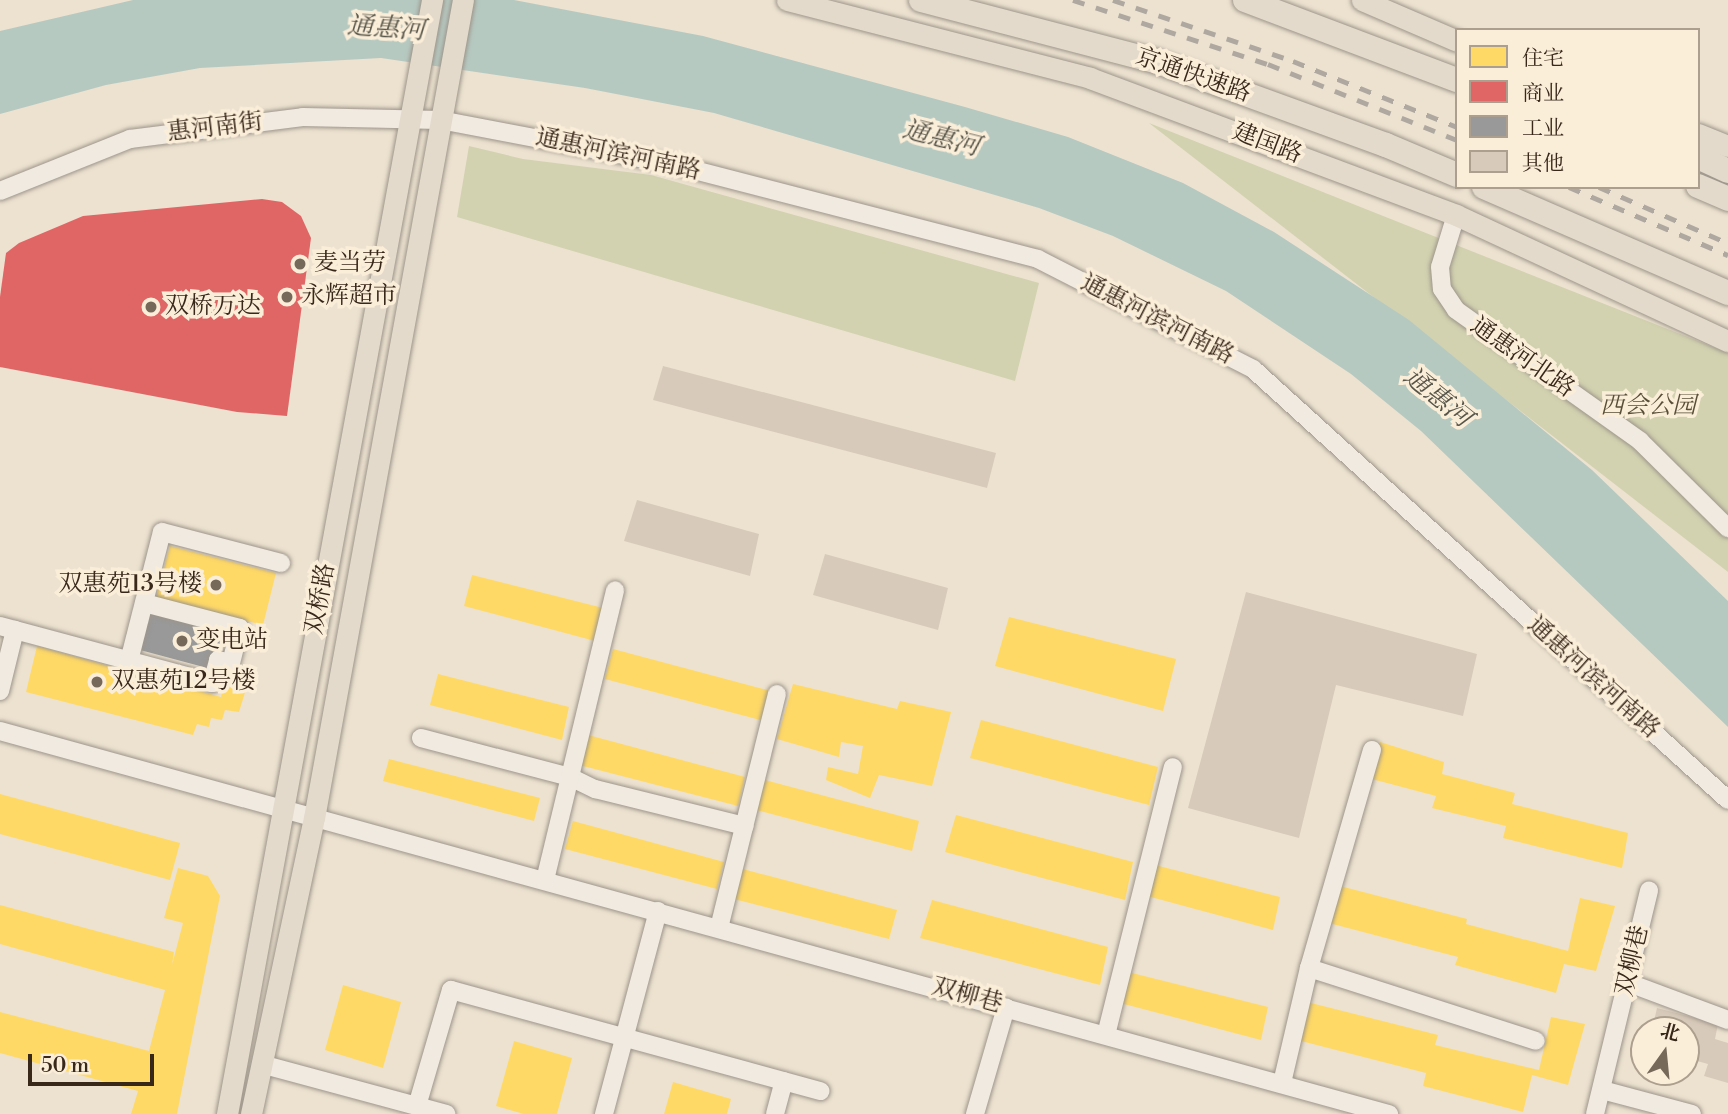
<!DOCTYPE html>
<meta charset="utf-8">
<style>
body{margin:0}
#map{position:relative;width:1728px;height:1114px;overflow:hidden;background:#ede2d0;font-family:"Libre Bodoni","Noto Serif SC",serif}
div>[style]{position:absolute}
.green>*{inset:0;background:#d2d2b0}
.water>*{inset:0;background:#b6c9c1}
.homes>*{inset:0;background:#ffd966}
.shops>*{inset:0;background:#e06666}
.industry>*{inset:0;background:#999}
.building>*{inset:0;background:#d8caba}
.roads{filter:drop-shadow(0 0 2px #9d958a) drop-shadow(0 0 2px #9d958a)}
.minor>*{height:18px;margin:-9px;padding:0 9px;transform-origin:9px;border-radius:9px;background:#f0eae1}
.major>*{height:21px;margin:-10.5px;padding:0 10.5px;transform-origin:10.5px;border-radius:10.5px;background:#e3dacb}
.highway>*{height:24px;margin:-12px;padding:0 12px;transform-origin:12px;border-radius:12px;background:#e3dacb}
.rail>*{height:5px;margin-top:-2.5px;transform-origin:0;background:repeating-linear-gradient(90deg,#aea8a0 0 12px,transparent 0 24px)}
.dots>*{width:19px;height:19px;translate:-50% -50%;box-sizing:border-box;border:4px solid #fbeed9;border-radius:50%}
span{translate:-50% -50%;white-space:nowrap;text-align:center;line-height:1.15;-webkit-text-stroke:7px #fbeed9;paint-order:stroke}
.street-label{font-size:24px;color:#38281a}
.poi-label{font-size:24px;color:#38281a}
.left{translate:0 -50%;text-align:left}
.right{translate:-100% -50%;text-align:right}
.park-label{font-size:24px;color:#594f39;font-style:italic}
.water-label{font-size:26px;color:#57554a;font-style:italic}
.legend{position:absolute;left:1455px;top:28px;width:245px;height:161px;box-sizing:border-box;background:#fbeed9;border:2px solid #ad9f8d;margin:0;padding:9px 12px;list-style:none;font-size:21px;color:#38281a}
.legend li{display:flex;align-items:center;gap:14px;height:35px}
.legend b{width:35px;border:2px solid #ad9f8d}
.north{position:absolute;left:1630px;top:1016px;width:70px;height:70px;box-sizing:border-box;background:#fbeed9;border:2px solid #ad9f8d;border-radius:50%;rotate:15deg;font-size:19px;font-weight:700;line-height:28px;text-align:center;color:#38281a}
.north::after{content:'';display:block;margin:auto;width:24px;height:32px;background:#77695a;clip-path:polygon(50% 0,100% 100%,50% 72%,0 100%)}
.scale{position:absolute;left:28px;top:1054px;width:126px;height:32px;box-sizing:border-box;border:4px solid #38281a;border-top:0;padding-left:9px;font-size:21px;line-height:24px;white-space:nowrap;color:#38281a;-webkit-text-stroke:5px #fbeed9;paint-order:stroke}
</style>
<div id="map">
<div class="green">
<i style="clip-path:polygon(1149px 123px,1728px 353px,1728px 572px)"></i>
<i style="clip-path:polygon(469px 146px,523px 159px,651px 175px,1039px 283px,1015px 381px,457px 217px)"></i>
</div>
<div class="water">
<i style="clip-path:polygon(133px 0,514px 0,703px 36px,965px 107px,1068px 137px,1183px 183px,1274px 232px,1409px 320px,1592px 470px,1728px 601px,1728px 727px,1421px 431px,1351px 374px,1226px 291px,1113px 236px,1039px 208px,714px 113px,585px 88px,381px 58px,200px 68px,106px 85px,0 114px,0 31px)"></i>
</div>
<div class="homes">
<i style="clip-path:polygon(170px 546px,276px 573px,263px 625px,156px 598px)"></i>
<i style="clip-path:polygon(472px 575px,603px 608px,595px 641px,464px 606px)"></i>
<i style="clip-path:polygon(1009px 617px,1176px 659px,1163px 711px,995px 666px)"></i>
<i style="clip-path:polygon(37px 646px,221px 697px,229px 667px,251px 673px,239px 712px,225px 710px,222px 720px,211px 718px,209px 727px,197px 724px,193px 735px,26px 692px)"></i>
<i style="clip-path:polygon(613px 649px,771px 691px,764px 721px,605px 679px)"></i>
<i style="clip-path:polygon(438px 674px,569px 707px,562px 740px,430px 705px)"></i>
<i style="clip-path:polygon(793px 684px,897px 709px,900px 701px,951px 712px,932px 786px,879px 775px,870px 798px,826px 780px,828px 767px,858px 774px,863px 746px,841px 742px,839px 757px,777px 739px)"></i>
<i style="clip-path:polygon(981px 720px,1158px 767px,1149px 805px,970px 758px)"></i>
<i style="clip-path:polygon(588px 735px,745px 777px,738px 806px,579px 765px)"></i>
<i style="clip-path:polygon(1380px 742px,1444px 762px,1442px 774px,1515px 793px,1512px 804px,1628px 833px,1622px 868px,1503px 838px,1506px 826px,1432px 808px,1436px 796px,1368px 778px)"></i>
<i style="clip-path:polygon(389px 759px,540px 798px,534px 821px,383px 781px)"></i>
<i style="clip-path:polygon(761px 779px,919px 821px,912px 851px,753px 809px)"></i>
<i style="clip-path:polygon(0 794px,180px 843px,170px 880px,0 834px)"></i>
<i style="clip-path:polygon(956px 815px,1133px 862px,1125px 900px,945px 852px)"></i>
<i style="clip-path:polygon(573px 821px,724px 862px,717px 889px,565px 849px)"></i>
<i style="clip-path:polygon(1155px 865px,1280px 897px,1273px 930px,1147px 896px)"></i>
<i style="clip-path:polygon(178px 868px,208px 876px,220px 896px,177px 1114px,131px 1114px,138px 1091px,0 1053px,0 1012px,149px 1051px,165px 990px,0 944px,0 905px,174px 952px,172px 965px,183px 923px,164px 918px)"></i>
<i style="clip-path:polygon(739px 868px,897px 910px,889px 939px,730px 898px)"></i>
<i style="clip-path:polygon(1336px 885px,1467px 919px,1466px 924px,1568px 951px,1580px 898px,1615px 906px,1596px 971px,1564px 964px,1556px 993px,1455px 965px,1458px 957px,1325px 922px)"></i>
<i style="clip-path:polygon(932px 900px,1108px 947px,1100px 985px,920px 938px)"></i>
<i style="clip-path:polygon(1128px 972px,1268px 1007px,1261px 1040px,1120px 1003px)"></i>
<i style="clip-path:polygon(343px 985px,401px 1002px,383px 1068px,325px 1050px)"></i>
<i style="clip-path:polygon(1307px 1002px,1438px 1035px,1435px 1045px,1539px 1070px,1551px 1017px,1585px 1024px,1568px 1085px,1532px 1075px,1523px 1112px,1423px 1086px,1426px 1073px,1297px 1040px)"></i>
<i style="clip-path:polygon(514px 1041px,572px 1058px,557px 1114px,524px 1114px,496px 1106px)"></i>
<i style="clip-path:polygon(673px 1082px,731px 1099px,727px 1114px,664px 1114px)"></i>
</div>
<div class="shops">
<i style="clip-path:polygon(262px 199px,282px 202px,301px 216px,311px 238px,287px 416px,237px 412px,0 367px,0 297px,6px 253px,19px 243px,83px 216px)"></i>
</div>
<div class="industry">
<i style="clip-path:polygon(150px 610px,221px 628px,221px 648px,216px 647px,211px 669px,140px 650px)"></i>
</div>
<div class="building">
<i style="clip-path:polygon(663px 366px,996px 453px,987px 488px,653px 400px)"></i>
<i style="clip-path:polygon(637px 500px,759px 534px,750px 576px,624px 541px)"></i>
<i style="clip-path:polygon(825px 554px,948px 588px,938px 630px,813px 595px)"></i>
<i style="clip-path:polygon(1246px 592px,1477px 654px,1463px 716px,1336px 685px,1299px 838px,1188px 808px)"></i>
<i style="clip-path:polygon(1657px 1008px,1718px 1024px,1715px 1039px,1728px 1043px,1728px 1083px,1704px 1076px,1708px 1064px,1686px 1058px,1686px 1030px,1652px 1030px)"></i>
</div>
<div class="roads">
<div class="minor">
<i style="left:0;top:191px;width:140px;rotate:-21.8deg"></i>
<i style="left:130px;top:139px;width:174px;rotate:-7.2deg"></i>
<i style="left:303px;top:117px;width:137px;rotate:1.3deg"></i>
<i style="left:440px;top:120px;width:235px;rotate:10.8deg"></i>
<i style="left:671px;top:164px;width:379px;rotate:14.5deg"></i>
<i style="left:1038px;top:259px;width:242px;rotate:27.1deg"></i>
<i style="left:1253px;top:369px;width:641px;rotate:42.22deg"></i>
<i style="left:1456px;top:215px;width:54px;rotate:107.1deg"></i>
<i style="left:1440px;top:267px;width:22px;rotate:85deg"></i>
<i style="left:1442px;top:289px;width:25px;rotate:56deg"></i>
<i style="left:1456px;top:310px;width:226px;rotate:35.4deg"></i>
<i style="left:1640px;top:441px;width:124px;rotate:44.7deg"></i>
<i style="left:0;top:626px;width:220px;rotate:15deg"></i>
<i style="left:212px;top:683px;width:24px;rotate:-75deg"></i>
<i style="left:218px;top:660px;width:13px;rotate:13deg"></i>
<i style="left:231px;top:663px;width:36px;rotate:-76deg"></i>
<i style="left:240px;top:628px;width:99px;rotate:-165.4deg"></i>
<i style="left:129px;top:661px;width:133px;rotate:-75.7deg"></i>
<i style="left:162px;top:532px;width:123px;rotate:14.6deg"></i>
<i style="left:0;top:691px;width:63px;rotate:-76.2deg"></i>
<i style="left:0;top:731px;width:1441px;rotate:15.42deg"></i>
<i style="left:421px;top:738px;width:154px;rotate:14.7deg"></i>
<i style="left:570px;top:777px;width:28px;rotate:26deg"></i>
<i style="left:595px;top:789px;width:154px;rotate:13.9deg"></i>
<i style="left:545px;top:880px;width:298px;rotate:-76.4deg"></i>
<i style="left:719px;top:928px;width:241px;rotate:-76.1deg"></i>
<i style="left:1309px;top:968px;width:227px;rotate:-73.9deg"></i>
<i style="left:1629px;top:983px;width:106px;rotate:20.5deg"></i>
<i style="left:1106px;top:1035px;width:276px;rotate:-76deg"></i>
<i style="left:261px;top:1064px;width:192px;rotate:15.1deg"></i>
<i style="left:1282px;top:1083px;width:118px;rotate:-76.8deg"></i>
<i style="left:1309px;top:968px;width:238px;rotate:17.8deg"></i>
<i style="left:1602px;top:1090px;width:93px;rotate:14.9deg"></i>
<i style="left:417px;top:1106px;width:121px;rotate:-73.7deg"></i>
<i style="left:451px;top:990px;width:383px;rotate:15.3deg"></i>
<i style="left:604px;top:1114px;width:210px;rotate:-75.1deg"></i>
<i style="left:775px;top:1114px;width:34px;rotate:-75deg"></i>
<i style="left:975px;top:1114px;width:111px;rotate:-73.8deg"></i>
<i style="left:1595px;top:1114px;width:230px;rotate:-76.4deg"></i>
</div>
<div class="major">
<i style="left:787px;top:0;width:313px;rotate:14.4deg"></i>
<i style="left:1090px;top:78px;width:391px;rotate:20.5deg"></i>
<i style="left:1456px;top:215px;width:300px;rotate:24.9deg"></i>
<i style="left:1362px;top:0;width:103px;rotate:23.3deg"></i>
<i style="left:1698px;top:134px;width:32px;rotate:22deg"></i>
<i style="left:227px;top:1114px;width:1133px;rotate:-79.57deg"></i>
<i style="left:251px;top:1114px;width:303px;rotate:-78deg"></i>
<i style="left:314px;top:818px;width:831px;rotate:-79.68deg"></i>
</div>
<div class="highway">
<i style="left:921px;top:0;width:242px;rotate:14.6deg"></i>
<i style="left:1155px;top:61px;width:246px;rotate:20deg"></i>
<i style="left:1386px;top:145px;width:77px;rotate:22.9deg"></i>
<i style="left:1245px;top:0;width:227px;rotate:20.7deg"></i>
<i style="left:1698px;top:157px;width:33px;rotate:25deg"></i>
<i style="left:1698px;top:186px;width:33px;rotate:23deg"></i>
<i style="left:1484px;top:187px;width:266px;rotate:23.5deg"></i>
</div>
</div>
<div class="rail">
<i style="left:1073px;top:0;width:205px;rotate:18.2deg"></i>
<i style="left:1268px;top:64px;width:204px;rotate:21.9deg"></i>
<i style="left:1113px;top:0;width:190px;rotate:18.7deg"></i>
<i style="left:1293px;top:61px;width:177px;rotate:21.9deg"></i>
<i style="left:1569px;top:187px;width:173px;rotate:23.2deg"></i>
<i style="left:1599px;top:187px;width:141px;rotate:23.5deg"></i>
</div>
<div class="dots">
<i style="left:300px;top:264px;background:#77695a"></i>
<i style="left:287px;top:297px;background:#77695a"></i>
<i style="left:151px;top:307px;background:#77695a"></i>
<i style="left:216px;top:585px;background:#77695a"></i>
<i style="left:182px;top:641px;background:#77695a"></i>
<i style="left:97px;top:682px;background:#77695a"></i>
</div>
<div class="street-label">
<span style="left:1193px;top:76px;rotate:19deg">京通快速路</span>
<span style="left:215px;top:128px;rotate:-7deg">惠河南街</span>
<span style="left:1267px;top:144px;rotate:21deg">建国路</span>
<span style="left:618px;top:155px;rotate:12deg">通惠河滨河南路</span>
<span style="left:1157px;top:320px;rotate:27deg">通惠河滨河南路</span>
<span style="left:1522px;top:358px;rotate:35deg">通惠河北路</span>
<span style="left:321px;top:599px;rotate:-80deg">双桥路</span>
<span style="left:1593px;top:678px;rotate:42deg">通惠河滨河南路</span>
<span style="left:1633px;top:961px;rotate:-77deg">双柳巷</span>
<span style="left:967px;top:996px;rotate:15deg">双柳巷</span>
</div>
<div class="poi-label">
<span class="left" style="left:314px;top:264px">麦当劳</span>
<span class="left" style="left:301px;top:297px">永辉超市</span>
<span class="left" style="left:165px;top:307px">双桥万达</span>
<span class="right" style="left:202px;top:585px">双惠苑13号楼</span>
<span class="left" style="left:196px;top:641px">变电站</span>
<span class="left" style="left:111px;top:682px">双惠苑12号楼</span>
</div>
<div class="park-label">
<span style="left:1648px;top:407px">西会公园</span>
</div>
<div class="water-label">
<span style="left:386px;top:29px;rotate:4deg">通惠河</span>
<span style="left:941px;top:139px;rotate:14deg">通惠河</span>
<span style="left:1437px;top:398px;rotate:39deg">通惠河</span>
</div>
<ul class="legend">
<li><b style="height:19px;background:#ffd966"></b>住宅</li>
<li><b style="height:19px;background:#e06666"></b>商业</li>
<li><b style="height:19px;background:#999"></b>工业</li>
<li><b style="height:19px;background:#d8caba"></b>其他</li>
</ul>
<div class="north">北</div>
<div class="scale">50 m</div>
</div>
